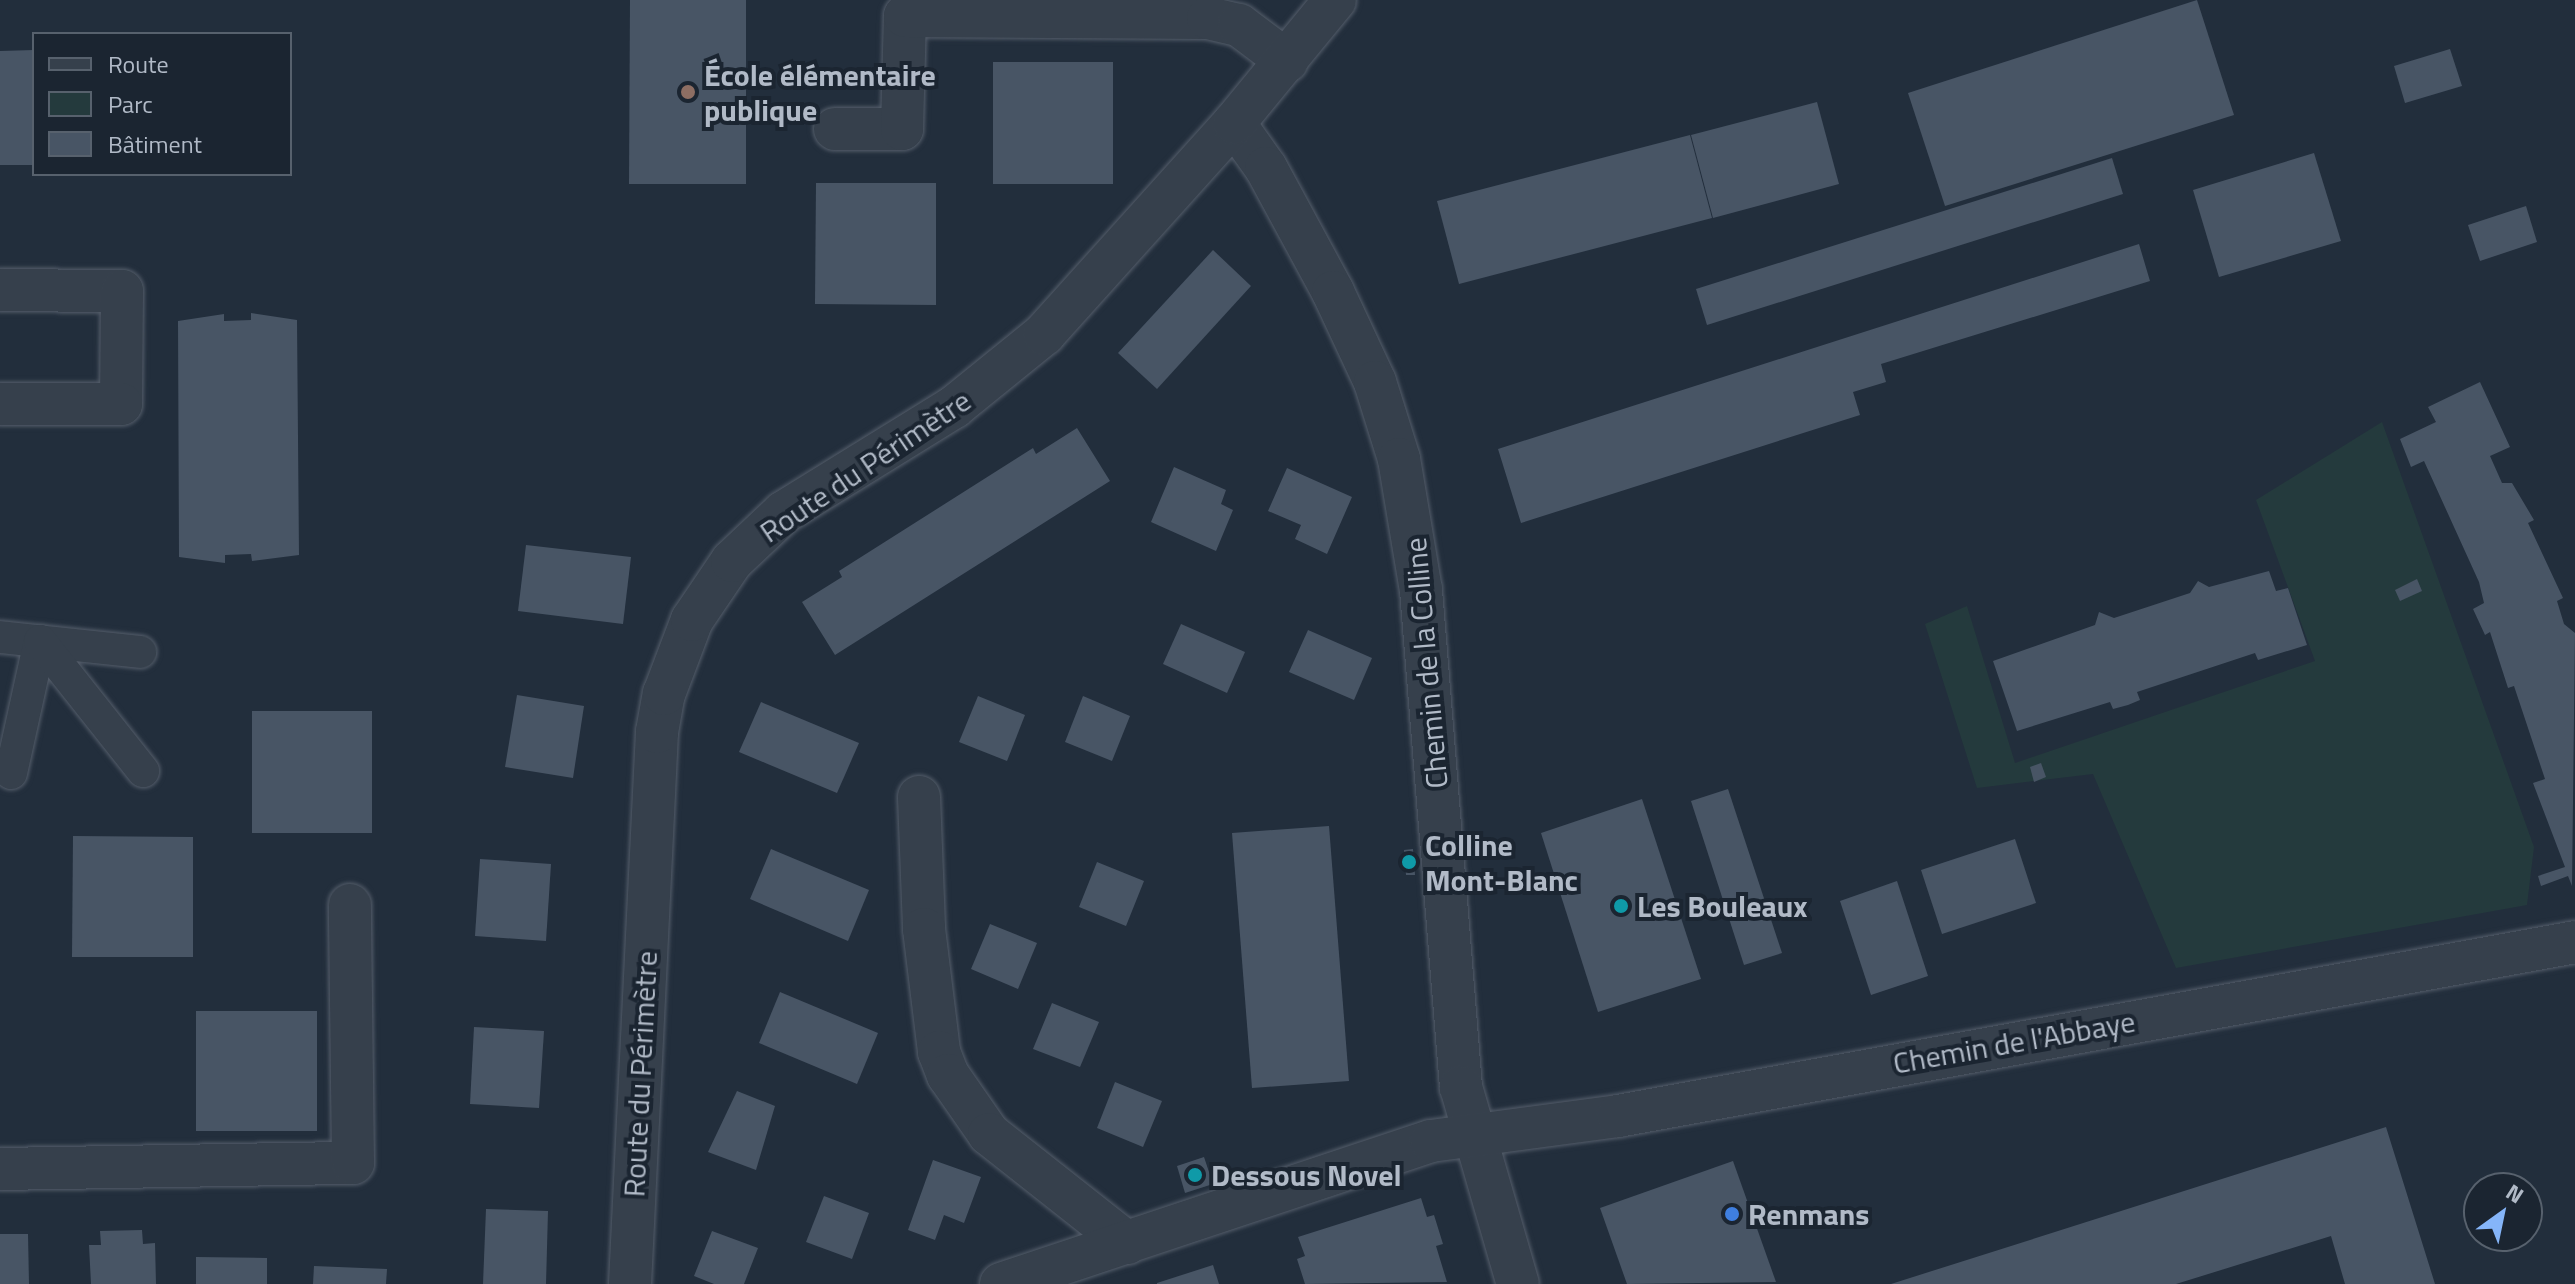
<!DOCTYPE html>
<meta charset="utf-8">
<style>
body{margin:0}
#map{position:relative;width:2575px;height:1284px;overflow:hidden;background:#222e3c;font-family:"Titillium Web",sans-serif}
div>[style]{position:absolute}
.green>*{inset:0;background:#243a3d}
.building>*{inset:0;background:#485565}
.roads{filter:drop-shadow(0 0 2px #545d6a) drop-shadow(0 0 2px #545d6a)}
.pedestrian>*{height:32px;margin:-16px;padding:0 16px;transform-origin:16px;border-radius:16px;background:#36404c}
.minor>*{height:42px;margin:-21px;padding:0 21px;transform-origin:21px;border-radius:21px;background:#36404c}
.dots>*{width:22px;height:22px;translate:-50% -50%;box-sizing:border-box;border:4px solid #1b2531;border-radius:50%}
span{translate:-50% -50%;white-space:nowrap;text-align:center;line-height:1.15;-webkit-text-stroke:8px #1b2531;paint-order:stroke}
.poi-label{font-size:30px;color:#b1bac7;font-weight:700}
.left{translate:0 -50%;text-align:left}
.street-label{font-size:30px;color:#b1bac7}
.legend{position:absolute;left:32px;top:32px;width:260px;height:144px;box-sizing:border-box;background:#1b2531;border:2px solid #57616d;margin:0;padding:10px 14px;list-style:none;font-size:24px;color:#b1bac7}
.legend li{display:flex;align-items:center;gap:16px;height:40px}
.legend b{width:40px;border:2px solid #57616d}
.north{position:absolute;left:2463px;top:1172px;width:80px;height:80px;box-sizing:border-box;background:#1b2531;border:2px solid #57616d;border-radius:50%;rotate:33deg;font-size:22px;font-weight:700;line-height:32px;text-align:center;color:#b1bac7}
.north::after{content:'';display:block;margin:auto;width:28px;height:36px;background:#85b5f9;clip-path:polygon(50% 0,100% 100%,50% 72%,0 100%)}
</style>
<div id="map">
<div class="green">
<i style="clip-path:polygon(2382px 422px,2534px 847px,2527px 905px,2176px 968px,2093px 774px,1977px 788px,1925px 624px,1967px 606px,2015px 763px,2315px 661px,2256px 500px)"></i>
</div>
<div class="building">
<i style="clip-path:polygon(630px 0,746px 0,746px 184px,629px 184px)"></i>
<i style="clip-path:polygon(2197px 0,2234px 115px,1945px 206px,1908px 93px)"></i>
<i style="clip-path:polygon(2450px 49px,2462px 86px,2405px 103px,2394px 66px)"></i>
<i style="clip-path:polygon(34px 50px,34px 165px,0 165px,0 51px)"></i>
<i style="clip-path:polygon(993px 62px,1113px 62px,1113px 184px,993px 184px)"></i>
<i style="clip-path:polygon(1817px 102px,1839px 184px,1713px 218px,1691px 135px)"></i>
<i style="clip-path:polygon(1690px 135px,1712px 218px,1459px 284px,1437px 201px)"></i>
<i style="clip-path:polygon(2314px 153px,2341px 241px,2219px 277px,2193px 190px)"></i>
<i style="clip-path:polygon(2112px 158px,2123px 194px,1707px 325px,1696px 289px)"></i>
<i style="clip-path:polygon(816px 183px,936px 183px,936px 305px,815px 304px)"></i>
<i style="clip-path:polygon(2526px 206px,2537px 242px,2480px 261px,2468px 225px)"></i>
<i style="clip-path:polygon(2139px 244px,2150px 281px,1881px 364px,1886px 382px,1853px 392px,1860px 415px,1521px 523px,1498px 449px)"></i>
<i style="clip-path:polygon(1213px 250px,1251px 286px,1157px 389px,1118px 353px)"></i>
<i style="clip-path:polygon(251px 313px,297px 320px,299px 555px,252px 561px,251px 554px,225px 555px,225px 563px,179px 557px,178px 321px,224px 314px,224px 321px,251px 320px)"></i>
<i style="clip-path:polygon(2480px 382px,2510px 447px,2490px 456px,2502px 483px,2512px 483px,2534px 520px,2528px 523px,2563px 598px,2557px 601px,2564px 624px,2575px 633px,2572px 886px,2568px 876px,2541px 886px,2538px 876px,2565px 867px,2533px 783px,2545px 779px,2514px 686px,2508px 688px,2490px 632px,2485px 635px,2473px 609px,2484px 603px,2479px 582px,2424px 461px,2411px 467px,2400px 439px,2436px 422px,2428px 407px)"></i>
<i style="clip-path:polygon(1077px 428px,1110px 481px,835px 655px,802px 602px,842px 577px,839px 571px,1033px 448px,1036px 454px)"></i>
<i style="clip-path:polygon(1174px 467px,1226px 490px,1221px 504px,1233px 510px,1216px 551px,1151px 522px)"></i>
<i style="clip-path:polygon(1287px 468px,1352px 497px,1327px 554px,1295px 539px,1301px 525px,1268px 511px)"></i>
<i style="clip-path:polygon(526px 545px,631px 557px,623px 624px,518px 611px)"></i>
<i style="clip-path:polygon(2269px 571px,2276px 591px,2288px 588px,2307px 645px,2258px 660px,2255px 653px,2137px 692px,2140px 700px,2128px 705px,2113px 709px,2110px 702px,2017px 731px,1993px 661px,2095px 625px,2099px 612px,2114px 618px,2190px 593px,2198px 581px,2209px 587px)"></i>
<i style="clip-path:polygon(2417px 579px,2422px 591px,2400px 601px,2395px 590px)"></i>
<i style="clip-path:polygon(1181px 624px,1245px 652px,1227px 693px,1163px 664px)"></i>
<i style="clip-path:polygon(1308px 630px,1372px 658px,1354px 700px,1289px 672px)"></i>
<i style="clip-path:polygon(517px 695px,584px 706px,573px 778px,505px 767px)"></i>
<i style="clip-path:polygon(978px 696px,1025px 715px,1007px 761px,959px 742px)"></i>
<i style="clip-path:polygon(1083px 696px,1130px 716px,1112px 761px,1065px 742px)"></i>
<i style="clip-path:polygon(761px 702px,859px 743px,837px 793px,739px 752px)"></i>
<i style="clip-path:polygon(252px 711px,372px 711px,372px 833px,252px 833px)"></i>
<i style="clip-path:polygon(2041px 763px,2046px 777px,2034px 782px,2030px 767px)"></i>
<i style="clip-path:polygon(1728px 789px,1782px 953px,1744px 965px,1691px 801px)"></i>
<i style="clip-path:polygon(1642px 799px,1701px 979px,1598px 1012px,1541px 833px)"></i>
<i style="clip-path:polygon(1329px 826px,1349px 1081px,1252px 1088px,1232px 833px)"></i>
<i style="clip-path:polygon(73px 836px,193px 837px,193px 957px,72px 957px)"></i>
<i style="clip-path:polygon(2015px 839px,2036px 903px,1942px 934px,1921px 870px)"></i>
<i style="clip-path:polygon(771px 849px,869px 890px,848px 941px,750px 899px)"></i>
<i style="clip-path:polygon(1413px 849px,1415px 875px,1406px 875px,1404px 850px)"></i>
<i style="clip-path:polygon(480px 859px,551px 864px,546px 941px,475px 936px)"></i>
<i style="clip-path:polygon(1097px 862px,1144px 881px,1126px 926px,1079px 907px)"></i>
<i style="clip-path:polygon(1897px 881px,1928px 976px,1871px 995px,1840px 901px)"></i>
<i style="clip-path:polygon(990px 924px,1037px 943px,1018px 989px,971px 969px)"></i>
<i style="clip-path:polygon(780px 992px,878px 1033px,857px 1084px,759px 1043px)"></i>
<i style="clip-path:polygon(1052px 1003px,1099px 1022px,1080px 1067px,1033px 1049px)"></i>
<i style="clip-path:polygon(196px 1011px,317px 1011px,317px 1131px,196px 1131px)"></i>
<i style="clip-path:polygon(474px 1027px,544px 1031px,539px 1108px,470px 1104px)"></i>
<i style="clip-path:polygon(1115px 1082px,1162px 1101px,1143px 1147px,1097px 1128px)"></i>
<i style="clip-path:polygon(737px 1091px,775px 1106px,756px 1170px,708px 1152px)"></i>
<i style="clip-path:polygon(2386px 1127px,2435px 1284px,2345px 1284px,2331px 1236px,2176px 1284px,1891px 1284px)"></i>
<i style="clip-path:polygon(1204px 1157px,1213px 1184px,1185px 1193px,1177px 1166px)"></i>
<i style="clip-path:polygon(933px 1160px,981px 1177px,964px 1223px,944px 1215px,935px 1240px,908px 1230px)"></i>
<i style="clip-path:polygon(1733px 1161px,1776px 1282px,1627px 1284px,1600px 1208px)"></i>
<i style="clip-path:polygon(824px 1196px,869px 1213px,852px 1259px,806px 1242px)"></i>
<i style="clip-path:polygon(1421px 1198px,1427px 1217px,1434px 1215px,1443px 1244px,1436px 1246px,1447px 1282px,1305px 1284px,1297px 1259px,1305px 1256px,1298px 1237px)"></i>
<i style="clip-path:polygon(486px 1209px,548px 1211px,546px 1284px,483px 1284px)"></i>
<i style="clip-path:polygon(142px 1230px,143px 1244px,155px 1243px,156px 1284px,91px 1284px,89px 1245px,101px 1245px,100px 1231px)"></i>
<i style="clip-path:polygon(712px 1231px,758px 1248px,744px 1284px,714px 1284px,694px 1276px)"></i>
<i style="clip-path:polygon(0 1234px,28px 1234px,29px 1284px,0 1284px)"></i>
<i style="clip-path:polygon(196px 1257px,267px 1258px,267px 1284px,196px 1284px)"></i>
<i style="clip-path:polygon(1213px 1265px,1219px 1284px,1157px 1284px,1157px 1283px)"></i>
<i style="clip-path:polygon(314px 1266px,387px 1269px,386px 1284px,313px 1284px)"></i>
</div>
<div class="roads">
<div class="pedestrian">
<i style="left:0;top:637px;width:141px;rotate:6.1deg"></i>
<i style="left:11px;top:773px;width:135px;rotate:-77.6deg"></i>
<i style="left:40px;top:641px;width:166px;rotate:51.6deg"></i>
</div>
<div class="minor">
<i style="left:1234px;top:123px;width:55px;rotate:54.6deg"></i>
<i style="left:1266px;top:168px;width:141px;rotate:61.6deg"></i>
<i style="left:1333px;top:292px;width:99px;rotate:65deg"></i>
<i style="left:1375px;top:382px;width:81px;rotate:72.7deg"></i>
<i style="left:1399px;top:459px;width:133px;rotate:80.5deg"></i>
<i style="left:1421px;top:590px;width:499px;rotate:85.4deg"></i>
<i style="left:1461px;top:1087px;width:205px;rotate:73.9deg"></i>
<i style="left:835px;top:129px;width:67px"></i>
<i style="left:902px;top:129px;width:113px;rotate:-88.5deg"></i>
<i style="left:905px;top:16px;width:303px;rotate:0.4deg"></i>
<i style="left:1208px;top:18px;width:32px;rotate:13deg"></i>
<i style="left:1239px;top:25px;width:60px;rotate:36.9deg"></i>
<i style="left:0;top:290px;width:122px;rotate:0.5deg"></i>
<i style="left:122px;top:291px;width:113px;rotate:90.5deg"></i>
<i style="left:121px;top:404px;width:121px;rotate:180deg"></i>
<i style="left:919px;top:797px;width:132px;rotate:87.8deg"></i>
<i style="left:924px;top:929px;width:124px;rotate:83deg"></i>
<i style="left:939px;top:1052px;width:25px;rotate:69deg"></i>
<i style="left:948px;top:1075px;width:72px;rotate:55.2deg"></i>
<i style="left:989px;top:1134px;width:176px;rotate:38.3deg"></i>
<i style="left:0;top:1169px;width:353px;rotate:-1deg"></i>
<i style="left:353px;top:1163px;width:258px;rotate:-90.7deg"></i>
<i style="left:630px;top:1284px;width:553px;rotate:-87.2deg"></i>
<i style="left:657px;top:732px;width:39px;rotate:-80deg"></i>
<i style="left:664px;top:694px;width:79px;rotate:-69.3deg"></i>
<i style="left:692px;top:620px;width:71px;rotate:-55.9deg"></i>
<i style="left:732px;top:561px;width:71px;rotate:-43.3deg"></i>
<i style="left:784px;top:512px;width:200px;rotate:-31.7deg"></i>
<i style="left:954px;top:407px;width:116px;rotate:-39deg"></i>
<i style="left:1044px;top:334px;width:284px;rotate:-48deg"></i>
<i style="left:1234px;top:123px;width:159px;rotate:-50.6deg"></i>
<i style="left:1001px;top:1284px;width:453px;rotate:-18.4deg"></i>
<i style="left:1431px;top:1141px;width:189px;rotate:-7.6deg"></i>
<i style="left:1618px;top:1116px;width:973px;rotate:-10.3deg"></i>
</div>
</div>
<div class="dots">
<i style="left:688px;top:92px;background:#8d6e63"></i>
<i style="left:1409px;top:862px;background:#0f9aa8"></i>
<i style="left:1621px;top:906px;background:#0f9aa8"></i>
<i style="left:1195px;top:1175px;background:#0f9aa8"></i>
<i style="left:1732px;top:1214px;background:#3f7fe0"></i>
</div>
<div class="poi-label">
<span class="left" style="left:704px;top:92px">École élémentaire<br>publique</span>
<span class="left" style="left:1425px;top:862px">Colline<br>Mont-Blanc</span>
<span class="left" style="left:1637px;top:906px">Les Bouleaux</span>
<span class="left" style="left:1211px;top:1175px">Dessous Novel</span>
<span class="left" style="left:1748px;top:1214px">Renmans</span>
</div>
<div class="street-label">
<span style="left:865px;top:466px;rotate:-34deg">Route du Périmètre</span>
<span style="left:1426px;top:663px;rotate:-95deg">Chemin de la Colline</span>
<span style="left:2014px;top:1042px;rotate:-10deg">Chemin de l'Abbaye</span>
<span style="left:640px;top:1074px;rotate:-87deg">Route du Périmètre</span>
</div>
<ul class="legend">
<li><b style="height:10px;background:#36404c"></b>Route</li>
<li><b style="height:22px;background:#243a3d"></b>Parc</li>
<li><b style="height:22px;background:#485565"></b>Bâtiment</li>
</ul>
<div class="north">N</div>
</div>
